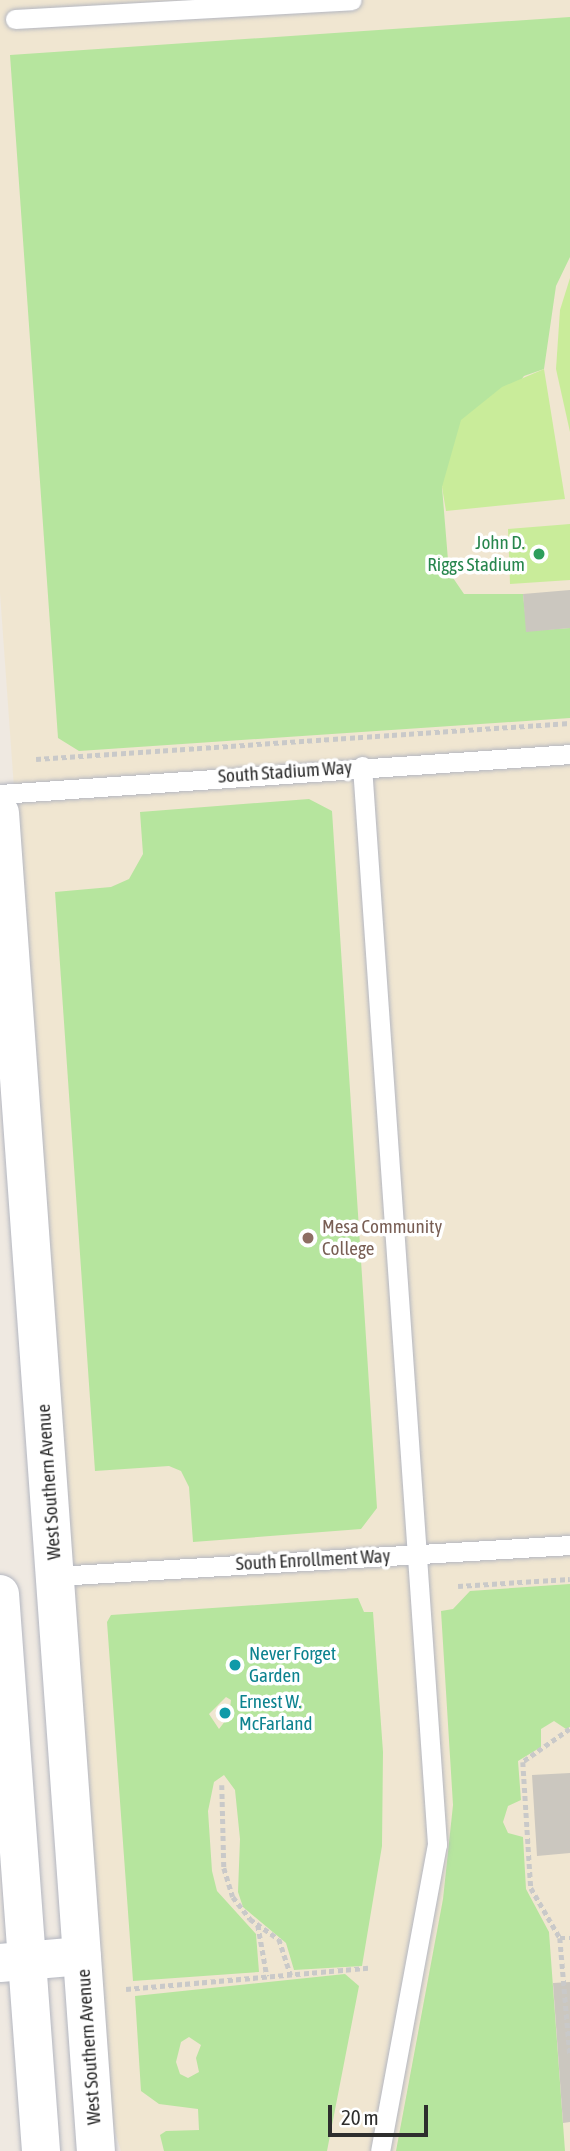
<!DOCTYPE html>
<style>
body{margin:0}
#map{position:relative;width:570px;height:2151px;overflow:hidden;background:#efe9e1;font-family:"Asap Condensed",sans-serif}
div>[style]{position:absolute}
.education>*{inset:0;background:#f0e6d1}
.green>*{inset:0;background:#b6e59e}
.pitch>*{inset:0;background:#c9ec9a}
.building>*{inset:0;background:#cbc7bf}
.path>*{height:4.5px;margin-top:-2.25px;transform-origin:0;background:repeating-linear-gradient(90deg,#c9c9c9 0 5px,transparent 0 8.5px)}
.roads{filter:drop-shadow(0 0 2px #b4b7c1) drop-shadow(0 0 2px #b4b7c1)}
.lane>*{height:19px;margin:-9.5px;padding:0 9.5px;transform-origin:9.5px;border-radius:9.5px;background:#fff}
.street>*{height:38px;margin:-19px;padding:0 19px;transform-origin:19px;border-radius:19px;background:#fff}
.secondary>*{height:38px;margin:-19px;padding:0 19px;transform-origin:19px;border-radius:19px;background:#fff}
.dots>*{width:19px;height:19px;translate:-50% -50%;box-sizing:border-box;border:4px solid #fff;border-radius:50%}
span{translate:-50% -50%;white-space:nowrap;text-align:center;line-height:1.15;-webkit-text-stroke:7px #fff;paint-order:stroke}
.leisure-label{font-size:19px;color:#27864d}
.right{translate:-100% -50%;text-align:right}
.street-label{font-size:19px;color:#2e2e2e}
.education-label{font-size:19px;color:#785e54}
.left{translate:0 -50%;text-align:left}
.culture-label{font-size:19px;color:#0d838f}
.scale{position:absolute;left:328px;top:2105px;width:100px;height:32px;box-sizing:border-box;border:4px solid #2e2e2e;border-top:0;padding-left:9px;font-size:21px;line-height:24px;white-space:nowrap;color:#2e2e2e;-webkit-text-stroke:5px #fff;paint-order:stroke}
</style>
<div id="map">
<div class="education">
<i style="clip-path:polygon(0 0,570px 0,570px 2151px,121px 2151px,109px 2112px,0 593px)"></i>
</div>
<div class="green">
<i style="clip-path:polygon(570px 17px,570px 257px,556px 286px,544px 369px,524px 376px,442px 487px,449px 572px,464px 594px,523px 594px,527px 631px,570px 628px,570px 718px,79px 751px,58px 738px,10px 55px)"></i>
<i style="clip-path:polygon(309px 799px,332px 811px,377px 1508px,361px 1529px,193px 1542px,189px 1487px,181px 1471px,169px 1466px,95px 1471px,55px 892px,111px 887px,129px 879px,143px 854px,140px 812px)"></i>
<i style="clip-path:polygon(570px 1584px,570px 1727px,566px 1729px,554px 1721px,541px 1729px,541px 1747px,518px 1761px,521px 1800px,508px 1806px,503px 1822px,508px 1833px,523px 1837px,526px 1889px,549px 1932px,565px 2151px,396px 2151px,443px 1899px,453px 1805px,441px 1611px,453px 1609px,470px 1591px)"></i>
<i style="clip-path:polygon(evenodd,358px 1598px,364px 1612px,373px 1612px,383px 1752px,382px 1846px,362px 1966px,294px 1970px,286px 1943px,243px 1907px,238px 1892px,240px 1839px,235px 1790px,224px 1775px,214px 1782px,208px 1811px,212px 1871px,217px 1891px,256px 1934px,259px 1972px,133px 1981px,107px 1622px,111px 1615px,358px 1598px,226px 1697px,231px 1700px,229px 1716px,219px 1729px,209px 1714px,226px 1697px)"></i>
<i style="clip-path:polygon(evenodd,345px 1974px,359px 1986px,327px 2151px,164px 2151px,160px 2135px,166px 2131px,199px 2130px,198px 2109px,159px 2104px,141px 2091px,135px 1996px,345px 1974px,189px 2037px,201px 2045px,196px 2058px,199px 2072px,188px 2078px,180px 2074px,176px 2062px,181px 2042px,189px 2037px)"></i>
</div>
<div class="pitch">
<i style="clip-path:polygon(570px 278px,570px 432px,556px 369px,560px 310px)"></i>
<i style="clip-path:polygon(544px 369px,565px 499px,446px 511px,442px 487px,461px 420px,502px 387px)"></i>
<i style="clip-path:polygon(570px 524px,570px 580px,510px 584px,508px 529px)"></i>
</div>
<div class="building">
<i style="clip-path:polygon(570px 590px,570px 628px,526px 632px,523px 594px)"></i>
<i style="clip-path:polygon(570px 1773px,570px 1853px,537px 1856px,532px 1775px)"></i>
<i style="clip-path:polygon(570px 1982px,570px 2122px,563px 2123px,553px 1983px)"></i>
</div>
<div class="path">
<i style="left:36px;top:759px;width:535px;rotate:-3.86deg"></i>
<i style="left:458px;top:1586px;width:112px;rotate:-3.6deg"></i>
<i style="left:570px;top:1729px;width:57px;rotate:144.9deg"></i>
<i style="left:523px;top:1762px;width:126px;rotate:86.4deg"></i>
<i style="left:531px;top:1888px;width:58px;rotate:59.9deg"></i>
<i style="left:560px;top:1938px;width:117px;rotate:85.1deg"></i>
<i style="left:222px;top:1785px;width:83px;rotate:88.6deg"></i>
<i style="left:224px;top:1868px;width:30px;rotate:73deg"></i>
<i style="left:233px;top:1897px;width:28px;rotate:52deg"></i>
<i style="left:250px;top:1919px;width:35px;rotate:35deg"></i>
<i style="left:279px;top:1939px;width:38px;rotate:72deg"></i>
<i style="left:258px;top:1925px;width:52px;rotate:80deg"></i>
<i style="left:560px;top:1938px;width:10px"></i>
<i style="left:126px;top:1989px;width:243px;rotate:-5deg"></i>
</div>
<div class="roads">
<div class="lane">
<i style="left:15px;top:19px;width:337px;rotate:-3.2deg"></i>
<i style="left:362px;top:766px;width:1081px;rotate:86.02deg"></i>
<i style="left:437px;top:1844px;width:312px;rotate:100.5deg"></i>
<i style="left:0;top:794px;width:571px;rotate:-4.01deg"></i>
<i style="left:56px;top:1576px;width:515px;rotate:-3.45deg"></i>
</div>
<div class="street">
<i style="left:0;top:1963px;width:82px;rotate:-4.9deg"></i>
</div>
<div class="secondary">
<i style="left:0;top:813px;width:1341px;rotate:85.9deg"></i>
<i style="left:0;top:1594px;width:559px;rotate:85.79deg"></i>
</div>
</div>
<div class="dots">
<i style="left:539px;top:554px;background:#2e9e5b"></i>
<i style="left:308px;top:1238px;background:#8d6e63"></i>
<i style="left:235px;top:1665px;background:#0f9aa8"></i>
<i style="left:225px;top:1713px;background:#0f9aa8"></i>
</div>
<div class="leisure-label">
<span class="right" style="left:525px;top:554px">John D.<br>Riggs Stadium</span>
</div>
<div class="street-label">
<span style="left:285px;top:772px;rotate:-4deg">South Stadium Way</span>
<span style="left:49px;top:1482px;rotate:-94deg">West Southern Avenue</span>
<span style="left:313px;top:1560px;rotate:-3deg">South Enrollment Way</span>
<span style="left:89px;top:2047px;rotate:-94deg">West Southern Avenue</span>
</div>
<div class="education-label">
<span class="left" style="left:322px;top:1238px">Mesa Community<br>College</span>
</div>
<div class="culture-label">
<span class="left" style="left:249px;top:1665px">Never Forget<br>Garden</span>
<span class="left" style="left:239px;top:1713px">Ernest W.<br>McFarland</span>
</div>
<div class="scale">20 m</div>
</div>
